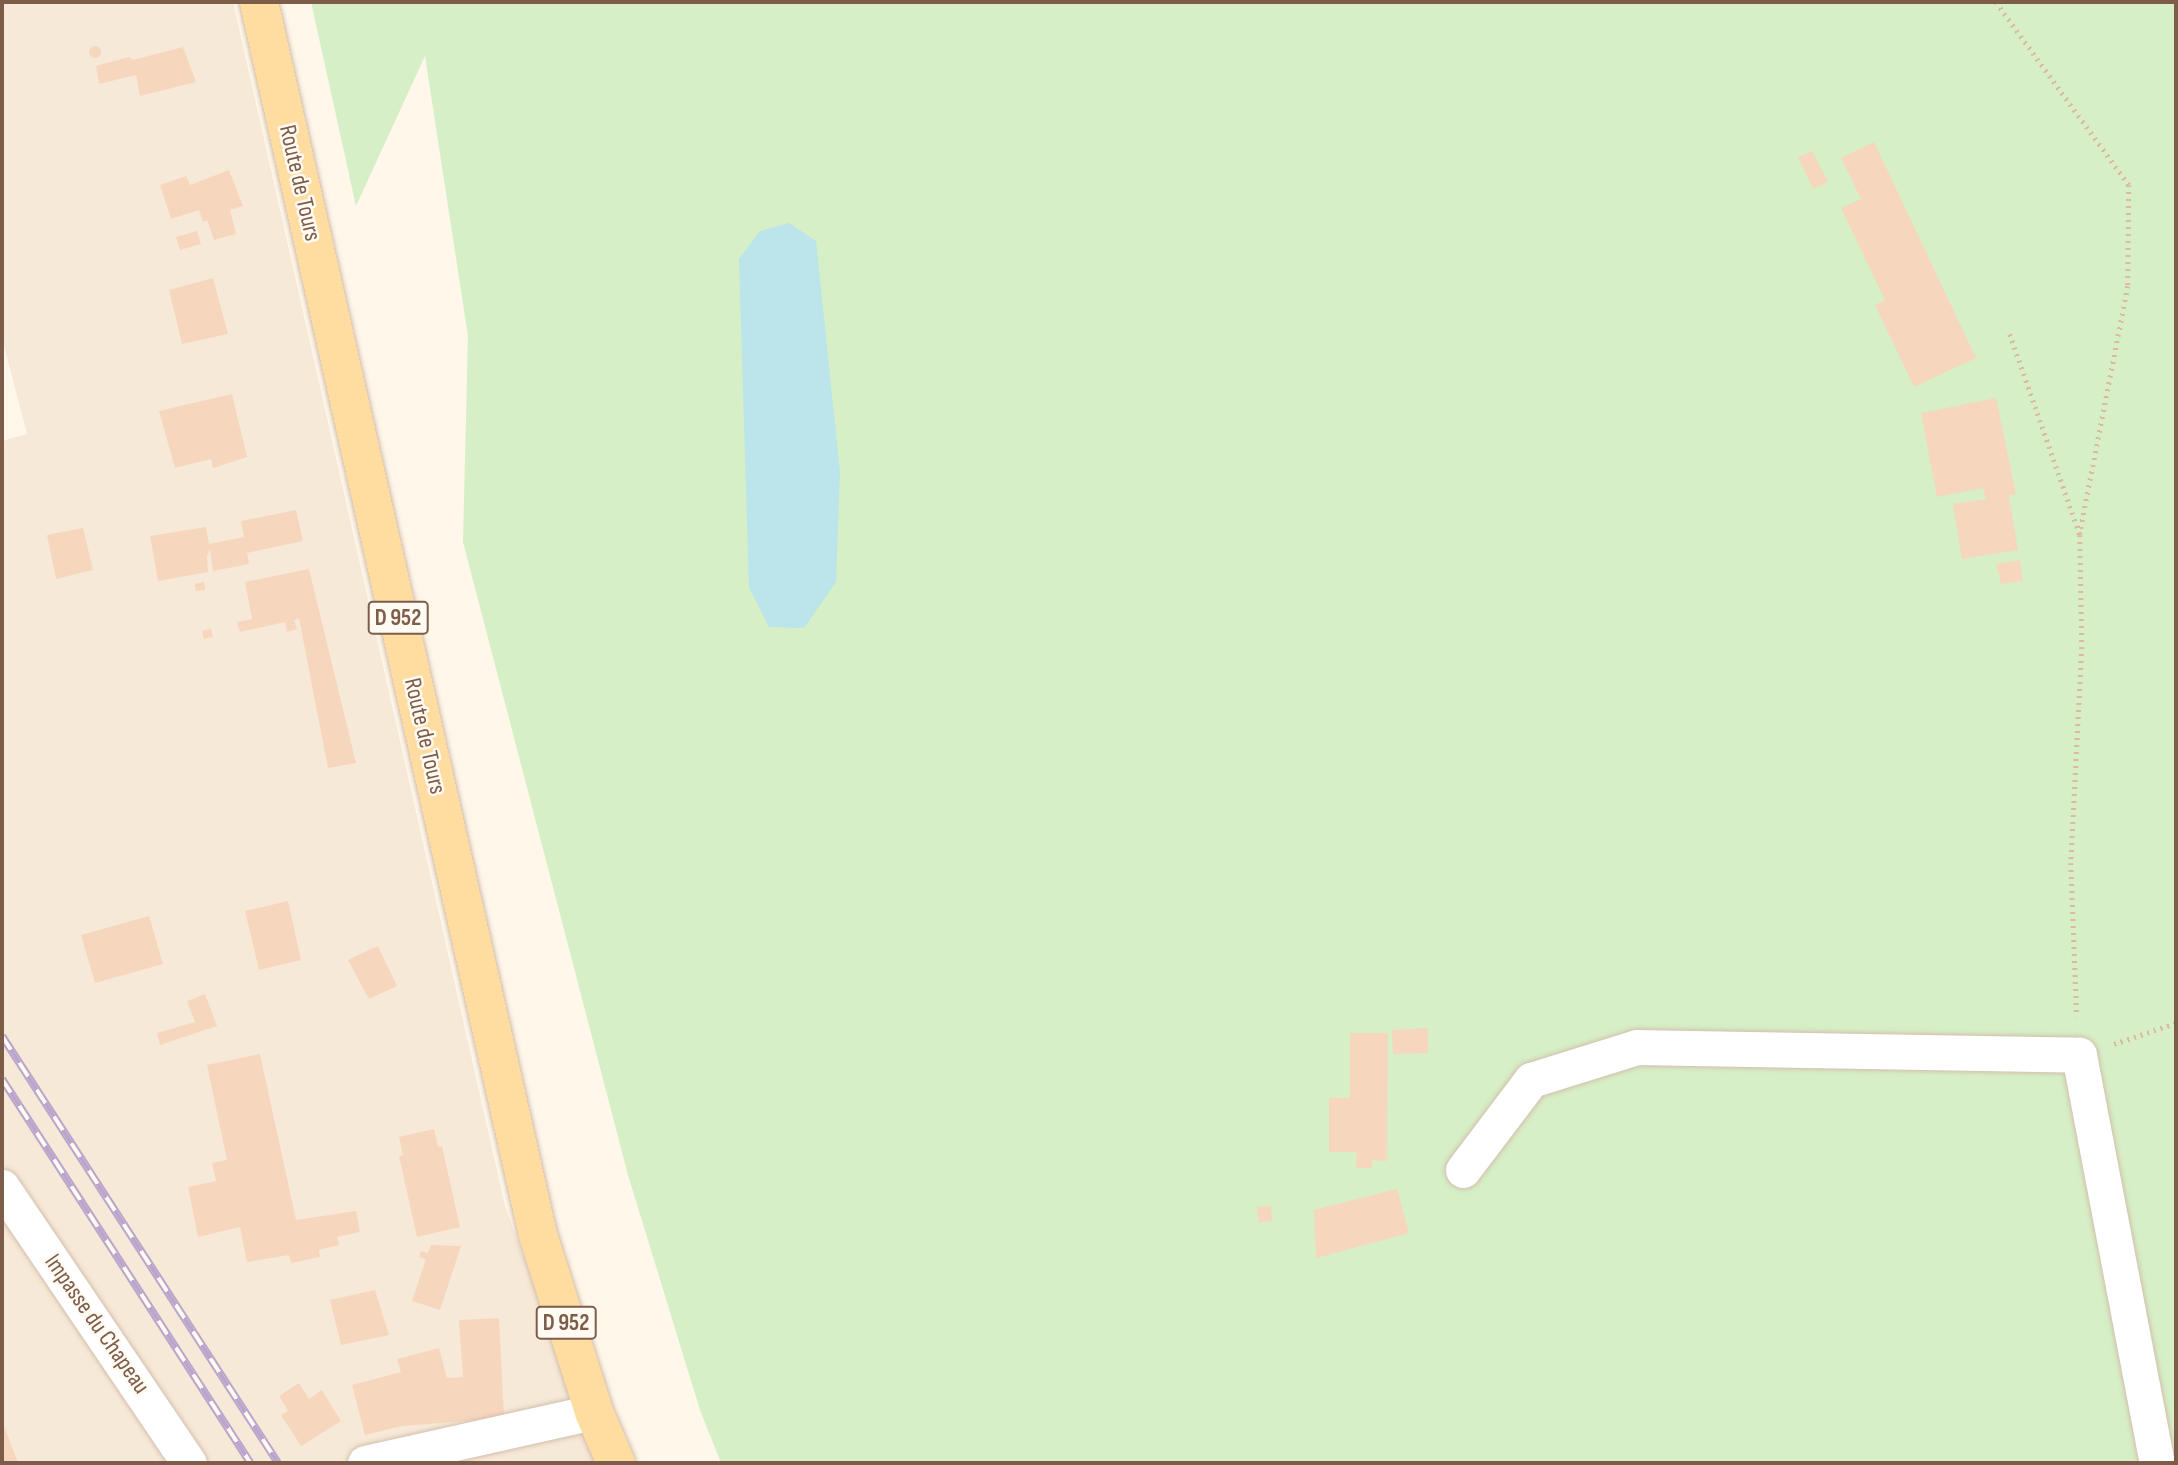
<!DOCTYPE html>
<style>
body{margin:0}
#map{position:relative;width:2178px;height:1465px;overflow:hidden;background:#fef7ea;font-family:"Sofia Sans Condensed",sans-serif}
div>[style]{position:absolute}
.residential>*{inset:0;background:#f7e9d7}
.green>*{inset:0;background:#d6efc6}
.water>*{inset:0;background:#bbe4eb}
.building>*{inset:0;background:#f7d6be}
.round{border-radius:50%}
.path>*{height:4.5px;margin-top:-2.25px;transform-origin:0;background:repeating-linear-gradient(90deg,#ddb9a0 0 2px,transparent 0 7px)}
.roads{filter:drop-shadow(0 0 2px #d3bead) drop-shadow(0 0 2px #d3bead)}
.street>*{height:35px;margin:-17.5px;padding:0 17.5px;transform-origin:17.5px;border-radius:17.5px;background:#fff}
.primary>*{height:38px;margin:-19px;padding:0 19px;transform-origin:19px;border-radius:19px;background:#ffdda0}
.rail>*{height:8px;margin-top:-4px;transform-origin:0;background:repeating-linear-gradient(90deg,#fffaf2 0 16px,#baa5cc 0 32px);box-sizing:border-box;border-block:2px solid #baa5cc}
span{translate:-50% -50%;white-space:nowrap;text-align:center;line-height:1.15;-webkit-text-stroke:5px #fffaf2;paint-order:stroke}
.shield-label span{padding:2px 5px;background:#fffaf2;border:2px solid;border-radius:5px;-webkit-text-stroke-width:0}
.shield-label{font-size:23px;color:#7d5c49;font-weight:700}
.street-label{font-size:24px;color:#7d5c49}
.frame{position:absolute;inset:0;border:4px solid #7d5c49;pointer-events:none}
</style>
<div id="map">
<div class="residential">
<i style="clip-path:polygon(2px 2px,233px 2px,505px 1206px,599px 1463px,2px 1463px,2px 441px,27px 434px,2px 338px)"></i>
</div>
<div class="green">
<i style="clip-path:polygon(311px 2px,2176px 2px,2176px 1463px,721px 1463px,700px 1410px,628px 1175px,463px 542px,468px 336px,425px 56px,356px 206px)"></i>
</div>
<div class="water">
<i style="clip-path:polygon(789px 223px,816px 241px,840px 472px,836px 582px,804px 628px,769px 627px,749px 587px,739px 259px,760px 231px)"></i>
</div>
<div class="building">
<i class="round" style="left:89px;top:46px;width:12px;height:12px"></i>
<i style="clip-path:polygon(183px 47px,196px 82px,140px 96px,136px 75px,99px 84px,96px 66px,129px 57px,133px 60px)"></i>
<i style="clip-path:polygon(1874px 142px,1976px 358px,1914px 387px,1875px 305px,1885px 300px,1841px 208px,1861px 199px,1841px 158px)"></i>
<i style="clip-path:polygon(1812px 151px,1828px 182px,1813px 189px,1798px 157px)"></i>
<i style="clip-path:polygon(229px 170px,243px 206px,230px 210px,236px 234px,214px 240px,207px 220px,203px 222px,199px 210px,171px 219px,160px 185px,186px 176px,190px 185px)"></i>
<i style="clip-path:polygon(197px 231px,201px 244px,180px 250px,176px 237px)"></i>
<i style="clip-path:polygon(213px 278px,228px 334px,182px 344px,169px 290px)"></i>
<i style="clip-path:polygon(232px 394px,247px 457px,213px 468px,211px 459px,175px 468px,159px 411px)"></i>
<i style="clip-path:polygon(1996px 398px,2016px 494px,2009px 495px,2018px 550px,1962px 559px,1953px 504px,1986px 499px,1983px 488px,1937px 497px,1921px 413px)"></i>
<i style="clip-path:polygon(296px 510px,303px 541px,247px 553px,249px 564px,213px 571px,210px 549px,207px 556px,208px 572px,158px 581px,150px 536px,206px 527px,209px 544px,244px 537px,241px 521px)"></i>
<i style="clip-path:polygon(83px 528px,93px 570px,56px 579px,47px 535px)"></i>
<i style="clip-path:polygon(2020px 560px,2023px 581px,2001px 584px,1996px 564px)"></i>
<i style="clip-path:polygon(309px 569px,356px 763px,328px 768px,299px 618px,294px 620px,297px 629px,287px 632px,285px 622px,240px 632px,237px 622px,252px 619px,245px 582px)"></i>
<i style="clip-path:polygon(204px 582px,205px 590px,196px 591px,195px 584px)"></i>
<i style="clip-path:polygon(211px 629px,213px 637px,204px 639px,202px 631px)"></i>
<i style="clip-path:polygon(288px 901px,301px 960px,259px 970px,245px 911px)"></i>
<i style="clip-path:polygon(149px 916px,163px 964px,95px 983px,81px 935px)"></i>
<i style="clip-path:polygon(378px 946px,397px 986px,369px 999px,348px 960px)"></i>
<i style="clip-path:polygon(205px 994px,217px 1026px,160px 1045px,157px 1033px,195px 1022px,187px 1001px)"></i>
<i style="clip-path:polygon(1428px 1028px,1428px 1053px,1393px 1054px,1392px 1030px)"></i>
<i style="clip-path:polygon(1350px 1033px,1388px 1033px,1387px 1161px,1372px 1160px,1372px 1168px,1356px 1168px,1357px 1152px,1329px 1152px,1329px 1098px,1350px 1098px)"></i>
<i style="clip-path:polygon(260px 1054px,296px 1220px,356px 1211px,360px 1232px,337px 1237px,339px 1245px,319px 1250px,320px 1257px,291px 1263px,289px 1255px,247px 1262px,240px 1227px,198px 1237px,188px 1187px,216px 1181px,212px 1163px,227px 1160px,207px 1065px)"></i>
<i style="clip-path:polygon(434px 1129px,438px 1147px,442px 1146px,460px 1227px,417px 1237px,399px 1156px,403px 1155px,399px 1137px)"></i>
<i style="clip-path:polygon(1397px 1189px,1409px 1233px,1316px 1258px,1314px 1210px)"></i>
<i style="clip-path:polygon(1271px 1206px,1272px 1221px,1259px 1223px,1257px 1207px)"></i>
<i style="clip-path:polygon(431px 1245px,461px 1246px,440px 1310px,412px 1301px,426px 1259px,419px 1257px,421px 1251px,428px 1253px)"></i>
<i style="clip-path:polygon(375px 1290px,389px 1335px,341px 1345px,330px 1300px)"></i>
<i style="clip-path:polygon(499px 1318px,504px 1418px,402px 1426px,365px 1435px,352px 1385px,401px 1372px,397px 1359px,439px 1348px,447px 1378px,463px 1377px,459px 1320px)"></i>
<i style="clip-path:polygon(299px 1383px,309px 1399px,322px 1390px,341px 1421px,301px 1446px,281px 1415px,288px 1411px,279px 1396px)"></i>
<i style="clip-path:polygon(2px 1421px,17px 1460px,19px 1463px,2px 1463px)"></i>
</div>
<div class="path">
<i style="left:1996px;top:2px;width:226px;rotate:54deg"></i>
<i style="left:2129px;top:185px;width:101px;rotate:90.6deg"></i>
<i style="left:2128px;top:286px;width:253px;rotate:101deg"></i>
<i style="left:2010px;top:334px;width:213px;rotate:70.8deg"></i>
<i style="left:2080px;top:535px;width:112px;rotate:89deg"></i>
<i style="left:2082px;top:647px;width:216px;rotate:92.9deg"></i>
<i style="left:2071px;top:863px;width:154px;rotate:87.8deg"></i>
<i style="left:2114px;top:1044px;width:65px;rotate:-18.7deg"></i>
</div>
<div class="roads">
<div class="street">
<i style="left:1463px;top:1170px;width:113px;rotate:-52.9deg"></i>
<i style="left:1531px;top:1080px;width:111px;rotate:-17.3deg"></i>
<i style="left:1637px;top:1047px;width:442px;rotate:1deg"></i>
<i style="left:2079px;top:1055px;width:415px;rotate:79.2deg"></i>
<i style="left:2px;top:1187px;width:333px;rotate:55.9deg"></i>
<i style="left:365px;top:1463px;width:235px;rotate:-12.6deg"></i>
</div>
<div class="primary">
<i style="left:259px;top:2px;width:1264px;rotate:77.25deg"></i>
<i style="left:538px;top:1235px;width:186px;rotate:72.4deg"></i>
<i style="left:594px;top:1412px;width:56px;rotate:66.7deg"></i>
</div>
</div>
<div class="rail">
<i style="left:2px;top:1036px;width:508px;rotate:57.12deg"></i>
<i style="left:2px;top:1079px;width:457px;rotate:57.1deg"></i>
</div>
<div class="shield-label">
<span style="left:398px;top:618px">D 952</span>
<span style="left:566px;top:1323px">D 952</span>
</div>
<div class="street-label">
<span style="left:300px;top:183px;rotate:77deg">Route de Tours</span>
<span style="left:425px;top:736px;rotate:77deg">Route de Tours</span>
<span style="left:97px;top:1324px;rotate:55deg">Impasse du Chapeau</span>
</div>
<div class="frame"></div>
</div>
